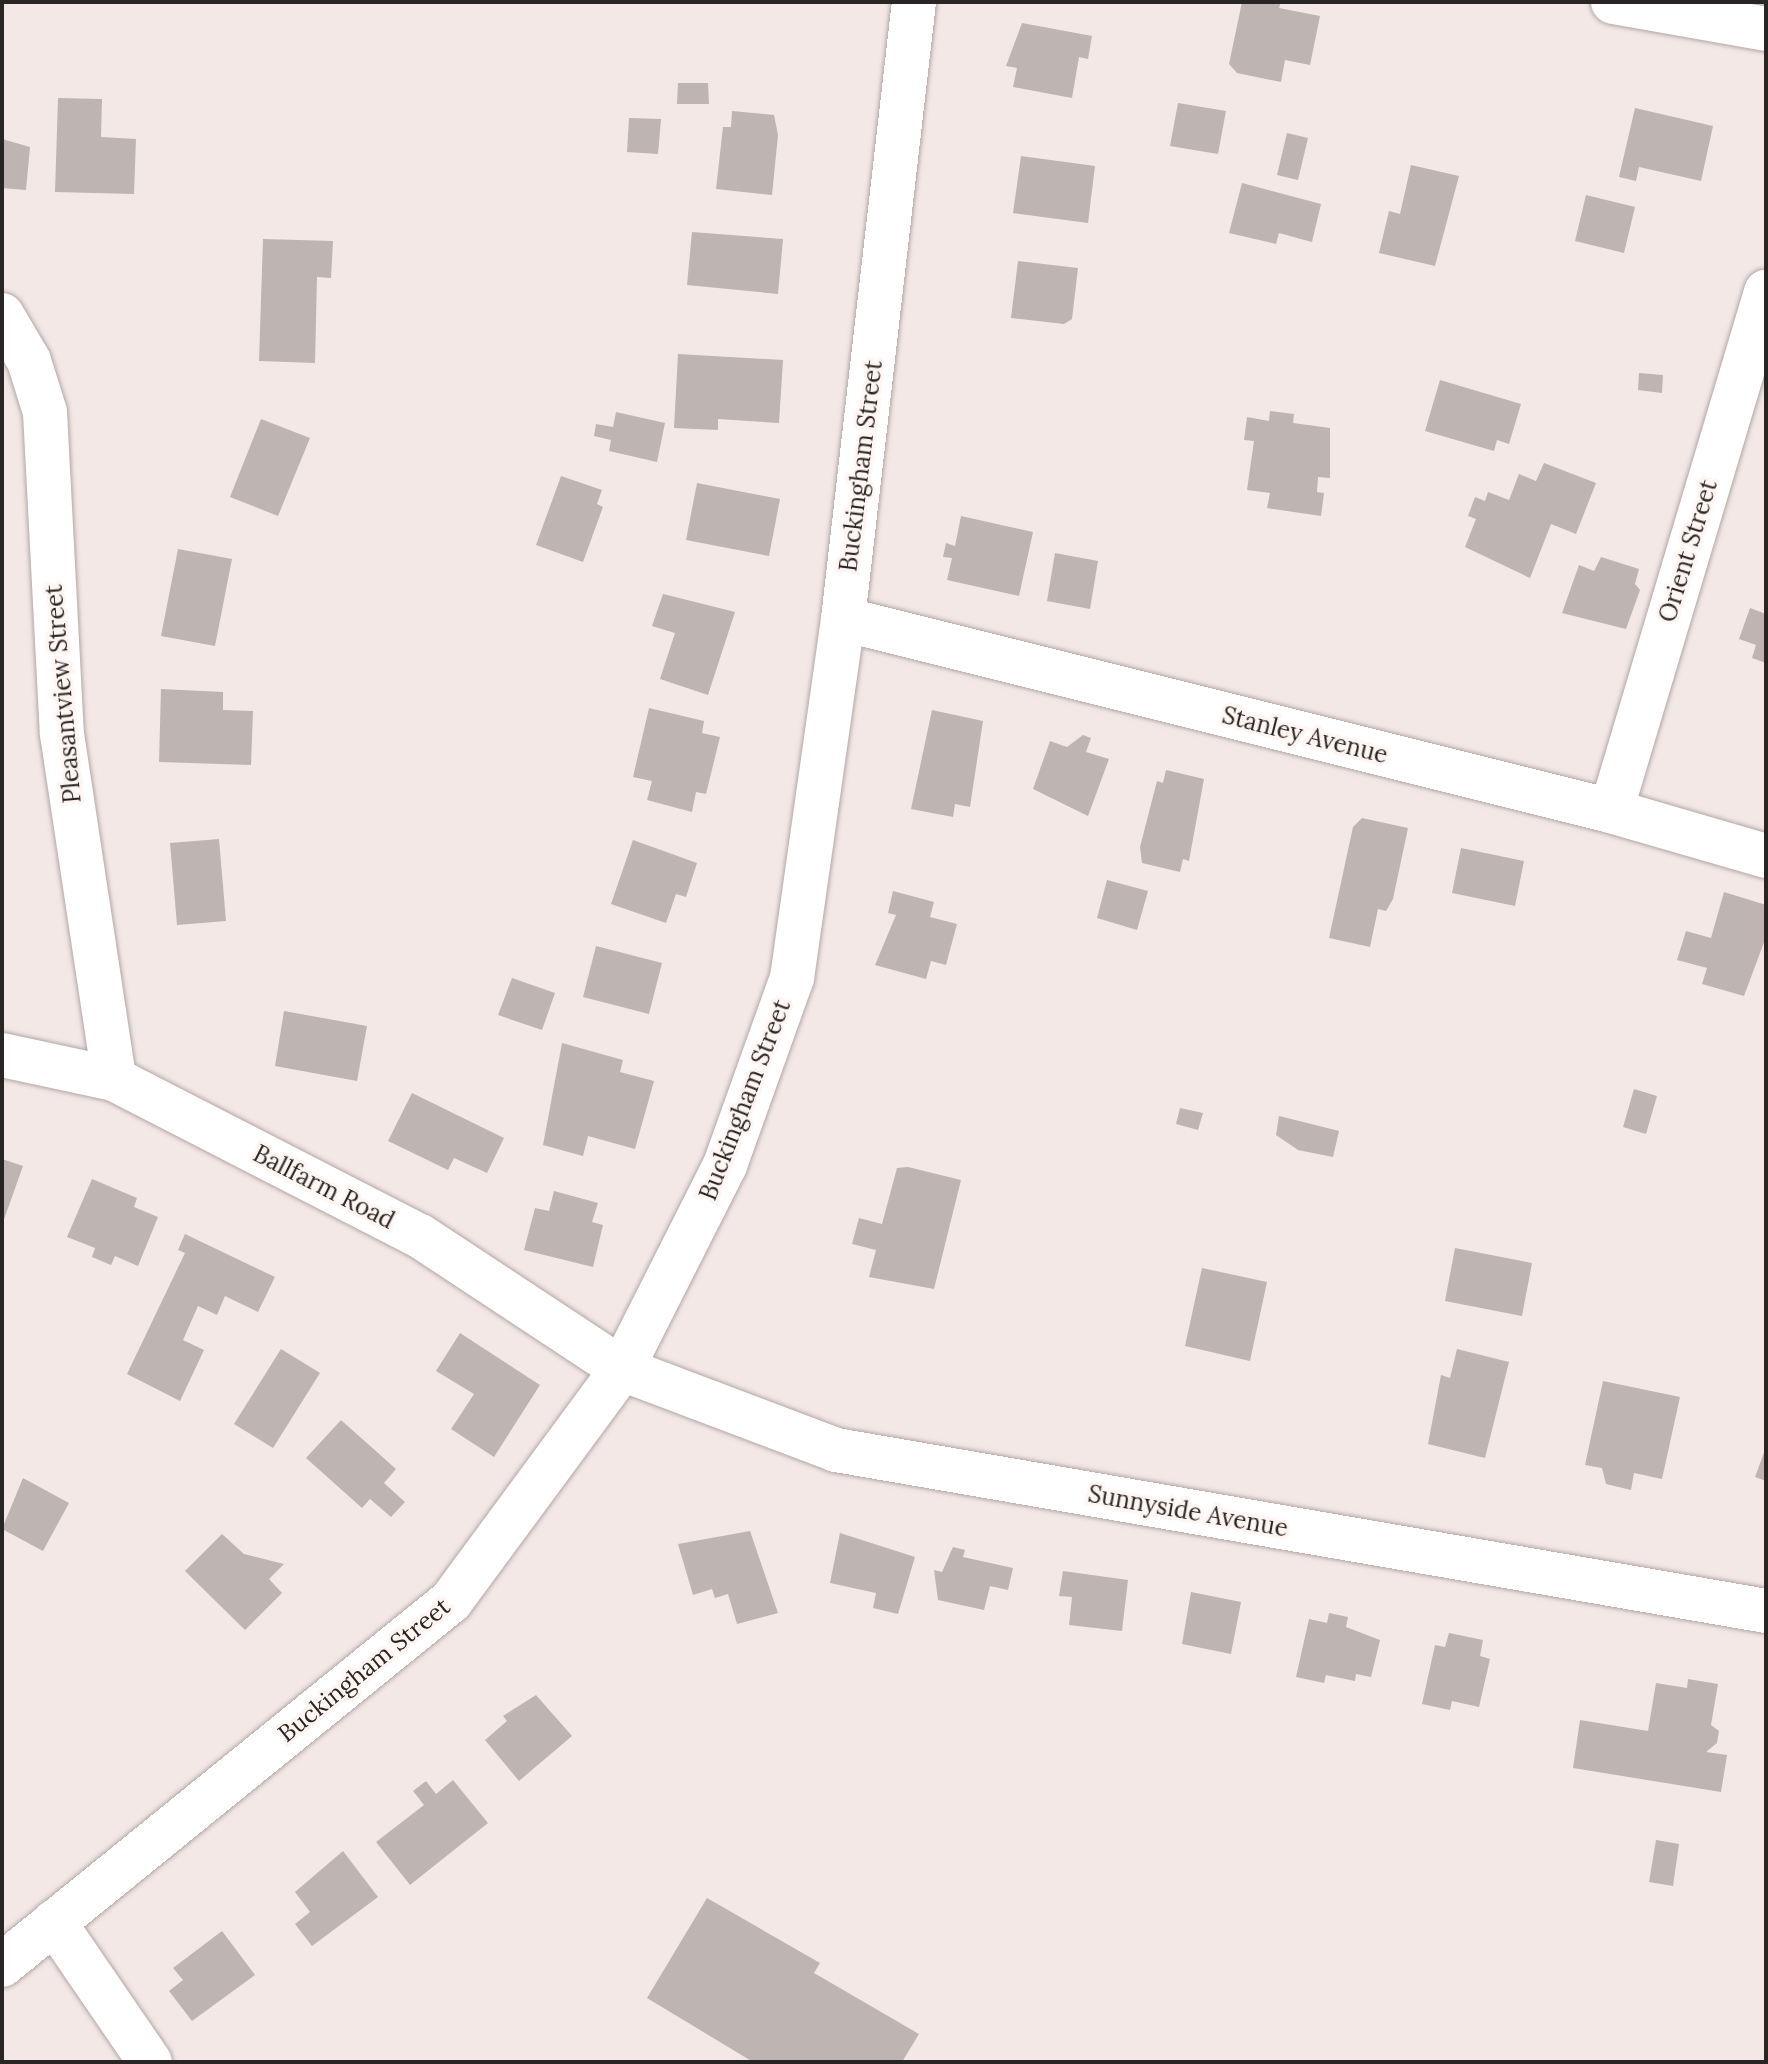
<!DOCTYPE html>
<style>
body{margin:0}
#map{position:relative;width:1768px;height:2064px;overflow:hidden;background:#f3e8e6;font-family:Lora,serif}
div>[style]{position:absolute}
.building>*{inset:0;background:#beb4b2}
.roads{filter:drop-shadow(0 0 2px #b2a7a5) drop-shadow(0 0 2px #b2a7a5)}
.minor>*{height:44px;margin:-22px;padding:0 22px;transform-origin:22px;border-radius:22px;background:#fff}
.tertiary>*{height:44px;margin:-22px;padding:0 22px;transform-origin:22px;border-radius:22px;background:#fff}
.secondary>*{height:44px;margin:-22px;padding:0 22px;transform-origin:22px;border-radius:22px;background:#fff}
span{translate:-50% -50%;white-space:nowrap;text-align:center;line-height:1.15;-webkit-text-stroke:7px #fff6f4;paint-order:stroke}
.street-label{font-size:24px;color:#292524}
.frame{position:absolute;inset:0;border:4px solid #292524;pointer-events:none}
</style>
<div id="map">
<div class="building">
<i style="clip-path:polygon(1242px 2px,1281px 2px,1279px 8px,1320px 16px,1310px 65px,1285px 60px,1281px 82px,1237px 73px,1229px 64px)"></i>
<i style="clip-path:polygon(1022px 23px,1092px 36px,1088px 59px,1079px 57px,1072px 98px,1013px 87px,1017px 68px,1006px 66px)"></i>
<i style="clip-path:polygon(678px 83px,708px 83px,709px 104px,677px 104px)"></i>
<i style="clip-path:polygon(58px 98px,102px 99px,101px 137px,136px 139px,134px 194px,55px 192px)"></i>
<i style="clip-path:polygon(1178px 103px,1226px 111px,1218px 154px,1170px 146px)"></i>
<i style="clip-path:polygon(1635px 108px,1713px 126px,1701px 181px,1639px 167px,1636px 181px,1619px 177px)"></i>
<i style="clip-path:polygon(732px 111px,774px 115px,778px 135px,772px 195px,716px 189px,723px 127px,731px 127px)"></i>
<i style="clip-path:polygon(629px 118px,661px 119px,658px 154px,627px 152px)"></i>
<i style="clip-path:polygon(1287px 133px,1308px 138px,1298px 180px,1277px 175px)"></i>
<i style="clip-path:polygon(2px 139px,30px 147px,26px 190px,2px 188px)"></i>
<i style="clip-path:polygon(1021px 156px,1095px 166px,1088px 223px,1013px 213px)"></i>
<i style="clip-path:polygon(1411px 165px,1459px 176px,1435px 266px,1379px 253px,1389px 211px,1400px 214px)"></i>
<i style="clip-path:polygon(1242px 183px,1321px 204px,1312px 242px,1279px 233px,1276px 244px,1229px 233px)"></i>
<i style="clip-path:polygon(1586px 195px,1635px 207px,1624px 253px,1575px 241px)"></i>
<i style="clip-path:polygon(692px 232px,783px 239px,778px 294px,687px 285px)"></i>
<i style="clip-path:polygon(263px 239px,333px 241px,331px 278px,317px 277px,315px 363px,259px 361px)"></i>
<i style="clip-path:polygon(1018px 261px,1078px 268px,1072px 319px,1064px 324px,1011px 318px)"></i>
<i style="clip-path:polygon(678px 354px,783px 360px,779px 423px,718px 419px,718px 430px,674px 428px)"></i>
<i style="clip-path:polygon(1639px 373px,1663px 375px,1662px 393px,1638px 390px)"></i>
<i style="clip-path:polygon(1440px 380px,1521px 404px,1509px 444px,1497px 440px,1494px 451px,1425px 431px)"></i>
<i style="clip-path:polygon(1270px 411px,1294px 414px,1293px 423px,1330px 428px,1330px 478px,1318px 477px,1317px 492px,1324px 493px,1321px 516px,1267px 508px,1270px 493px,1247px 490px,1254px 441px,1244px 440px,1247px 417px,1269px 421px)"></i>
<i style="clip-path:polygon(616px 412px,665px 423px,657px 462px,609px 451px,611px 440px,594px 436px,596px 424px,613px 427px)"></i>
<i style="clip-path:polygon(261px 419px,310px 438px,278px 516px,230px 497px)"></i>
<i style="clip-path:polygon(1544px 463px,1596px 483px,1576px 534px,1551px 524px,1530px 578px,1465px 547px,1476px 519px,1468px 516px,1475px 497px,1485px 501px,1488px 492px,1509px 500px,1519px 474px,1536px 481px)"></i>
<i style="clip-path:polygon(561px 476px,602px 490px,597px 504px,603px 507px,583px 562px,536px 545px)"></i>
<i style="clip-path:polygon(697px 483px,780px 499px,769px 556px,686px 540px)"></i>
<i style="clip-path:polygon(961px 516px,1033px 532px,1019px 596px,947px 580px,952px 558px,943px 557px,946px 543px,955px 546px)"></i>
<i style="clip-path:polygon(178px 549px,232px 559px,215px 646px,161px 636px)"></i>
<i style="clip-path:polygon(1055px 553px,1098px 561px,1090px 609px,1047px 601px)"></i>
<i style="clip-path:polygon(1601px 557px,1639px 569px,1635px 584px,1640px 590px,1626px 629px,1562px 613px,1579px 565px,1594px 571px)"></i>
<i style="clip-path:polygon(663px 594px,735px 612px,708px 695px,660px 679px,675px 633px,652px 626px)"></i>
<i style="clip-path:polygon(1750px 608px,1766px 614px,1766px 663px,1752px 658px,1756px 645px,1739px 639px)"></i>
<i style="clip-path:polygon(161px 689px,223px 692px,223px 710px,253px 711px,251px 765px,159px 762px)"></i>
<i style="clip-path:polygon(649px 708px,704px 721px,702px 733px,720px 737px,706px 794px,696px 792px,692px 812px,647px 800px,652px 781px,633px 777px)"></i>
<i style="clip-path:polygon(932px 710px,983px 721px,970px 807px,955px 804px,953px 817px,911px 809px)"></i>
<i style="clip-path:polygon(1083px 735px,1091px 738px,1086px 752px,1109px 759px,1088px 816px,1033px 789px,1050px 741px,1067px 747px)"></i>
<i style="clip-path:polygon(1166px 770px,1204px 779px,1189px 861px,1183px 859px,1180px 872px,1142px 863px,1140px 847px,1157px 781px,1163px 783px)"></i>
<i style="clip-path:polygon(1362px 818px,1408px 828px,1393px 899px,1386px 911px,1378px 909px,1370px 947px,1329px 938px,1353px 827px)"></i>
<i style="clip-path:polygon(219px 839px,226px 921px,177px 925px,170px 843px)"></i>
<i style="clip-path:polygon(633px 840px,697px 863px,686px 897px,676px 894px,666px 923px,611px 904px)"></i>
<i style="clip-path:polygon(1461px 848px,1524px 861px,1515px 906px,1452px 893px)"></i>
<i style="clip-path:polygon(1107px 880px,1148px 891px,1137px 930px,1097px 918px)"></i>
<i style="clip-path:polygon(893px 891px,934px 902px,930px 917px,957px 924px,946px 965px,931px 961px,926px 979px,875px 965px,896px 915px,888px 913px)"></i>
<i style="clip-path:polygon(1724px 892px,1766px 905px,1766px 937px,1744px 996px,1702px 984px,1707px 968px,1677px 960px,1686px 931px,1711px 938px)"></i>
<i style="clip-path:polygon(596px 946px,662px 963px,649px 1014px,583px 997px)"></i>
<i style="clip-path:polygon(512px 978px,555px 993px,542px 1030px,498px 1015px)"></i>
<i style="clip-path:polygon(284px 1011px,367px 1026px,357px 1081px,275px 1066px)"></i>
<i style="clip-path:polygon(562px 1043px,623px 1060px,620px 1072px,654px 1081px,635px 1149px,588px 1136px,583px 1156px,543px 1145px)"></i>
<i style="clip-path:polygon(1634px 1089px,1657px 1096px,1646px 1134px,1623px 1127px)"></i>
<i style="clip-path:polygon(412px 1093px,504px 1138px,487px 1173px,454px 1158px,448px 1170px,388px 1141px)"></i>
<i style="clip-path:polygon(1180px 1108px,1203px 1113px,1198px 1130px,1176px 1124px)"></i>
<i style="clip-path:polygon(1279px 1116px,1339px 1131px,1333px 1157px,1298px 1150px,1276px 1135px)"></i>
<i style="clip-path:polygon(2px 1159px,23px 1166px,2px 1225px)"></i>
<i style="clip-path:polygon(908px 1167px,961px 1180px,934px 1289px,869px 1277px,876px 1250px,852px 1244px,859px 1218px,882px 1224px,897px 1168px)"></i>
<i style="clip-path:polygon(92px 1179px,137px 1198px,134px 1207px,158px 1217px,138px 1266px,115px 1256px,111px 1265px,92px 1257px,95px 1248px,67px 1237px)"></i>
<i style="clip-path:polygon(554px 1191px,598px 1203px,592px 1222px,603px 1225px,593px 1267px,524px 1250px,535px 1208px,549px 1211px)"></i>
<i style="clip-path:polygon(185px 1234px,275px 1277px,258px 1312px,225px 1296px,217px 1315px,198px 1306px,183px 1340px,204px 1350px,180px 1401px,127px 1374px,185px 1253px,178px 1250px)"></i>
<i style="clip-path:polygon(1455px 1248px,1532px 1263px,1522px 1316px,1445px 1301px)"></i>
<i style="clip-path:polygon(1202px 1268px,1267px 1282px,1250px 1361px,1185px 1346px)"></i>
<i style="clip-path:polygon(460px 1333px,540px 1385px,494px 1457px,451px 1429px,474px 1394px,436px 1371px)"></i>
<i style="clip-path:polygon(281px 1349px,320px 1373px,273px 1448px,234px 1424px)"></i>
<i style="clip-path:polygon(1457px 1349px,1509px 1362px,1485px 1458px,1428px 1444px,1441px 1375px,1450px 1378px)"></i>
<i style="clip-path:polygon(1603px 1381px,1680px 1397px,1662px 1479px,1634px 1473px,1631px 1490px,1606px 1484px,1602px 1468px,1585px 1465px)"></i>
<i style="clip-path:polygon(341px 1420px,396px 1469px,384px 1483px,405px 1502px,391px 1517px,370px 1499px,362px 1508px,306px 1458px)"></i>
<i style="clip-path:polygon(1766px 1447px,1766px 1481px,1755px 1477px)"></i>
<i style="clip-path:polygon(23px 1478px,69px 1503px,43px 1551px,2px 1529px)"></i>
<i style="clip-path:polygon(750px 1531px,778px 1613px,737px 1624px,728px 1594px,715px 1598px,712px 1589px,693px 1595px,678px 1544px)"></i>
<i style="clip-path:polygon(840px 1533px,915px 1557px,898px 1614px,873px 1608px,876px 1593px,830px 1583px)"></i>
<i style="clip-path:polygon(222px 1534px,244px 1554px,284px 1564px,269px 1579px,282px 1593px,245px 1630px,185px 1571px)"></i>
<i style="clip-path:polygon(953px 1547px,965px 1550px,963px 1557px,1013px 1568px,1008px 1590px,990px 1586px,984px 1610px,938px 1600px,934px 1570px,942px 1572px)"></i>
<i style="clip-path:polygon(1063px 1571px,1128px 1580px,1122px 1631px,1069px 1625px,1072px 1597px,1059px 1596px)"></i>
<i style="clip-path:polygon(1191px 1592px,1241px 1602px,1231px 1654px,1182px 1644px)"></i>
<i style="clip-path:polygon(1329px 1613px,1348px 1617px,1346px 1627px,1380px 1640px,1371px 1677px,1356px 1674px,1355px 1681px,1326px 1675px,1324px 1683px,1296px 1677px,1309px 1619px,1327px 1623px)"></i>
<i style="clip-path:polygon(1449px 1633px,1483px 1640px,1480px 1656px,1490px 1659px,1479px 1707px,1452px 1701px,1450px 1710px,1422px 1704px,1435px 1645px,1445px 1647px)"></i>
<i style="clip-path:polygon(1688px 1679px,1718px 1684px,1711px 1725px,1719px 1731px,1717px 1743px,1706px 1752px,1727px 1755px,1721px 1792px,1573px 1768px,1580px 1720px,1648px 1731px,1656px 1683px,1687px 1688px)"></i>
<i style="clip-path:polygon(536px 1695px,572px 1736px,519px 1781px,485px 1740px,507px 1721px,503px 1716px)"></i>
<i style="clip-path:polygon(453px 1780px,488px 1823px,410px 1885px,376px 1842px,424px 1805px,413px 1791px,426px 1781px,436px 1794px)"></i>
<i style="clip-path:polygon(1656px 1840px,1679px 1844px,1673px 1886px,1649px 1882px)"></i>
<i style="clip-path:polygon(343px 1851px,378px 1897px,312px 1946px,295px 1924px,310px 1912px,295px 1892px)"></i>
<i style="clip-path:polygon(707px 1898px,820px 1963px,814px 1973px,919px 2034px,902px 2062px,753px 2062px,647px 1998px)"></i>
<i style="clip-path:polygon(222px 1931px,255px 1975px,192px 2021px,169px 1991px,183px 1980px,173px 1968px)"></i>
</div>
<div class="roads">
<div class="minor">
<i style="left:1613px;top:2px;width:155px;rotate:10deg"></i>
<i style="left:2px;top:315px;width:53px;rotate:59.6deg"></i>
<i style="left:29px;top:361px;width:53px;rotate:72.6deg"></i>
<i style="left:45px;top:412px;width:322px;rotate:87deg"></i>
<i style="left:62px;top:734px;width:349px;rotate:81.4deg"></i>
<i style="left:843px;top:619px;width:792px;rotate:14.04deg"></i>
<i style="left:1611px;top:811px;width:161px;rotate:16.2deg"></i>
<i style="left:1611px;top:811px;width:542px;rotate:-73.37deg"></i>
<i style="left:2px;top:1055px;width:115px;rotate:12.1deg"></i>
<i style="left:114px;top:1079px;width:344px;rotate:27.2deg"></i>
<i style="left:420px;top:1236px;width:242px;rotate:33.4deg"></i>
<i style="left:54px;top:1922px;width:170px;rotate:55.6deg"></i>
</div>
<div class="tertiary">
<i style="left:622px;top:1369px;width:229px;rotate:20.7deg"></i>
<i style="left:836px;top:1450px;width:944px;rotate:9.82deg"></i>
</div>
<div class="secondary">
<i style="left:2px;top:1965px;width:578px;rotate:-39.03deg"></i>
<i style="left:451px;top:1601px;width:288px;rotate:-53.6deg"></i>
<i style="left:622px;top:1369px;width:229px;rotate:-63.2deg"></i>
<i style="left:725px;top:1165px;width:199px;rotate:-70.3deg"></i>
<i style="left:792px;top:978px;width:363px;rotate:-81.9deg"></i>
<i style="left:843px;top:619px;width:621px;rotate:-83.44deg"></i>
</div>
</div>
<div class="street-label">
<span style="left:861px;top:466px;rotate:-83deg">Buckingham Street</span>
<span style="left:1688px;top:551px;rotate:-73deg">Orient Street</span>
<span style="left:63px;top:694px;rotate:-95deg">Pleasantview Street</span>
<span style="left:1305px;top:735px;rotate:14deg">Stanley Avenue</span>
<span style="left:745px;top:1100px;rotate:-69deg">Buckingham Street</span>
<span style="left:324px;top:1187px;rotate:27deg">Ballfarm Road</span>
<span style="left:1188px;top:1511px;rotate:10deg">Sunnyside Avenue</span>
<span style="left:364px;top:1670px;rotate:-39deg">Buckingham Street</span>
</div>
<div class="frame"></div>
</div>
